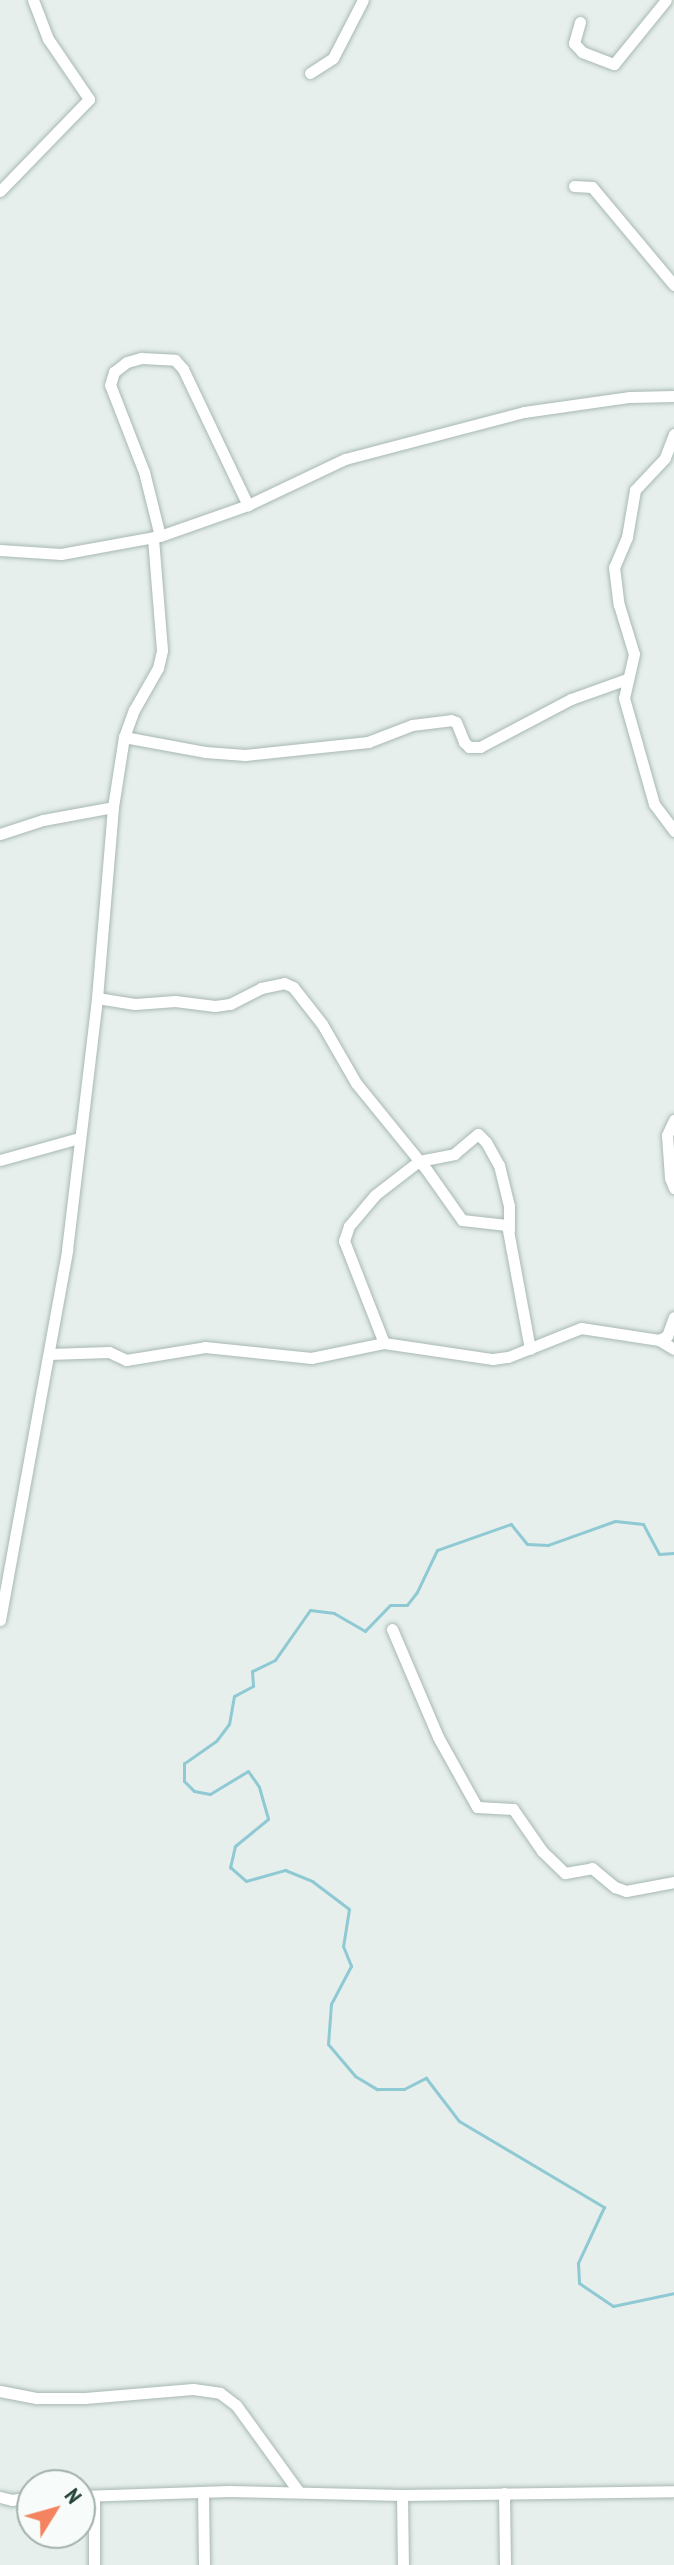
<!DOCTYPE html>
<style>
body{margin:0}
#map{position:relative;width:674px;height:2565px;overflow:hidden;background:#e6efeb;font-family:"PT Sans Narrow",sans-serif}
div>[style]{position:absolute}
.stream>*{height:3px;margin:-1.5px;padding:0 1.5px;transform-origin:1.5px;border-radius:1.5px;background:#8ec9d4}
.roads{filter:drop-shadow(0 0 2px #a8b8b2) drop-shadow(0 0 2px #a8b8b2)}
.street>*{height:11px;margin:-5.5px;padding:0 5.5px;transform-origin:5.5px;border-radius:5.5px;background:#fff}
span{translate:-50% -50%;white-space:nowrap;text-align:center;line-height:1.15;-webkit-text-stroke:6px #f7fbf9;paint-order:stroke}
.north{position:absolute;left:16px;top:2469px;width:80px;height:80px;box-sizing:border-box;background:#f7fbf9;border:2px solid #a3b1ad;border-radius:50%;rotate:53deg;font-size:22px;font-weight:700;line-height:32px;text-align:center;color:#24423a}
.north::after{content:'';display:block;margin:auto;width:28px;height:36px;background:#f4845f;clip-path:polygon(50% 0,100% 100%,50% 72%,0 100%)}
</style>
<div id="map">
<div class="stream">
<i style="left:674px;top:1553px;width:15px;rotate:176deg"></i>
<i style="left:659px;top:1554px;width:34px;rotate:-118deg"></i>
<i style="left:643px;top:1524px;width:28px;rotate:-174deg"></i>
<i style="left:615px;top:1521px;width:71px;rotate:160.3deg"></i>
<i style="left:548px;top:1545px;width:21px;rotate:-177deg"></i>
<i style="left:527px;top:1544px;width:26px;rotate:-129deg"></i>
<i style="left:511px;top:1524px;width:78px;rotate:160.6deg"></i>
<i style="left:437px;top:1550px;width:47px;rotate:115.5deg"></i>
<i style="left:417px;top:1592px;width:16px;rotate:128deg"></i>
<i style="left:407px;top:1605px;width:17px;rotate:180deg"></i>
<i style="left:390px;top:1605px;width:36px;rotate:134deg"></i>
<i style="left:365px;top:1631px;width:36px;rotate:-150deg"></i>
<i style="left:334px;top:1613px;width:24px;rotate:-173deg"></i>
<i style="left:310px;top:1610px;width:61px;rotate:125deg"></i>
<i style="left:275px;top:1660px;width:25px;rotate:154deg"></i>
<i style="left:252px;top:1671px;width:15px;rotate:86deg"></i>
<i style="left:253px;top:1686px;width:21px;rotate:152deg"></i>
<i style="left:234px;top:1696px;width:28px;rotate:100deg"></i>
<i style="left:229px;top:1724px;width:21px;rotate:127deg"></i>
<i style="left:216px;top:1741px;width:39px;rotate:145deg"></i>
<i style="left:184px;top:1763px;width:18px;rotate:90deg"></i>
<i style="left:184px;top:1781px;width:14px;rotate:45deg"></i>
<i style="left:194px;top:1791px;width:16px;rotate:11deg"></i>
<i style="left:210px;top:1794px;width:44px;rotate:-31.2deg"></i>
<i style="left:248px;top:1771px;width:19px;rotate:55deg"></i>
<i style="left:259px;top:1787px;width:33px;rotate:74deg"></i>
<i style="left:268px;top:1819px;width:43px;rotate:140.7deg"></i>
<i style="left:235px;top:1846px;width:22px;rotate:103deg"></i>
<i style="left:230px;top:1867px;width:21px;rotate:41deg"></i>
<i style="left:246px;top:1881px;width:41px;rotate:-15.8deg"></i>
<i style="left:285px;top:1870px;width:29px;rotate:22deg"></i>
<i style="left:312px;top:1881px;width:46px;rotate:37.1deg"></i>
<i style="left:349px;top:1909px;width:37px;rotate:99deg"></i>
<i style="left:343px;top:1946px;width:22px;rotate:68deg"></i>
<i style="left:351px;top:1966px;width:43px;rotate:117.8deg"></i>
<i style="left:331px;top:2004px;width:40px;rotate:94.3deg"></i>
<i style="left:328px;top:2044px;width:42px;rotate:49.8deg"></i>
<i style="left:355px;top:2076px;width:26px;rotate:31deg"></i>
<i style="left:377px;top:2089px;width:27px"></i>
<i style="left:404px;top:2089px;width:25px;rotate:-27deg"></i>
<i style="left:426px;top:2078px;width:54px;rotate:52.5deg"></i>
<i style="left:459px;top:2121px;width:169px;rotate:30.7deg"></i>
<i style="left:604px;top:2207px;width:62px;rotate:114.9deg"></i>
<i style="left:578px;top:2263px;width:20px;rotate:87deg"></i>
<i style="left:579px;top:2283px;width:41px;rotate:34.1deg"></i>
<i style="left:613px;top:2306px;width:62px;rotate:-12deg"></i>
</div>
<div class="roads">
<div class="street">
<i style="left:580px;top:22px;width:22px;rotate:106deg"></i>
<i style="left:574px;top:43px;width:12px;rotate:48deg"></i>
<i style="left:582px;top:52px;width:34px;rotate:21deg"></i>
<i style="left:614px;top:64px;width:82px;rotate:-50.9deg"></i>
<i style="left:310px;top:73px;width:27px;rotate:-33deg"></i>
<i style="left:333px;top:58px;width:65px;rotate:-62.7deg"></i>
<i style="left:574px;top:186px;width:18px;rotate:3deg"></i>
<i style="left:592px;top:187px;width:128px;rotate:50.1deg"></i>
<i style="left:0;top:191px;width:128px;rotate:-45.9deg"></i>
<i style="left:89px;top:99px;width:73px;rotate:-124.3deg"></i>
<i style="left:48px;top:39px;width:42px;rotate:-111deg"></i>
<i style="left:674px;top:434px;width:26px;rotate:111deg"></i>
<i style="left:665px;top:458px;width:44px;rotate:133.2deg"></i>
<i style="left:635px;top:490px;width:48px;rotate:99.7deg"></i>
<i style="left:627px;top:537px;width:33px;rotate:113deg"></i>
<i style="left:614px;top:567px;width:38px;rotate:83deg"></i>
<i style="left:619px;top:605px;width:51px;rotate:73deg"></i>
<i style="left:634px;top:654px;width:45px;rotate:102.8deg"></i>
<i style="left:624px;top:698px;width:110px;rotate:74.2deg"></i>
<i style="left:654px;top:804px;width:34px;rotate:53deg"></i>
<i style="left:160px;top:536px;width:66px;rotate:-104deg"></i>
<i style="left:144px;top:472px;width:93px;rotate:-111.3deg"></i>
<i style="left:110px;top:385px;width:14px;rotate:-73deg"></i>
<i style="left:114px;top:372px;width:16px;rotate:-38deg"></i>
<i style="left:127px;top:362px;width:15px;rotate:-16deg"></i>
<i style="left:141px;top:358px;width:34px;rotate:3deg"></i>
<i style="left:175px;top:360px;width:12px;rotate:48deg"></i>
<i style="left:183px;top:369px;width:151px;rotate:64.5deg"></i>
<i style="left:0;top:550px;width:61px;rotate:3.8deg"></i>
<i style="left:61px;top:554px;width:101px;rotate:-10.3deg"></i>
<i style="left:160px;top:536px;width:93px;rotate:-19.4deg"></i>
<i style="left:248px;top:505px;width:107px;rotate:-25.4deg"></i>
<i style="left:345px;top:459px;width:185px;rotate:-14.7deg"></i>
<i style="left:524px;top:412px;width:107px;rotate:-8.1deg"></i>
<i style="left:630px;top:397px;width:44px;rotate:-1.3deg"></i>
<i style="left:124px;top:737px;width:82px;rotate:10.5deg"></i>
<i style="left:205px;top:752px;width:40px;rotate:4.3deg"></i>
<i style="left:245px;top:755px;width:124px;rotate:-6deg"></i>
<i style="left:368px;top:742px;width:47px;rotate:-21.1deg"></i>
<i style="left:412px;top:725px;width:39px;rotate:-7deg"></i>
<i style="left:451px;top:720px;width:5px;rotate:22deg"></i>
<i style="left:456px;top:722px;width:22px;rotate:68deg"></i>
<i style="left:464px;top:742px;width:7px;rotate:45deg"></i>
<i style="left:469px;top:747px;width:11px"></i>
<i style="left:480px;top:747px;width:103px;rotate:-27.8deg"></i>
<i style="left:571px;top:699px;width:59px;rotate:-19.7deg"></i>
<i style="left:0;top:834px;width:45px;rotate:-18deg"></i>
<i style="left:43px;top:820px;width:71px;rotate:-10.5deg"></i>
<i style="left:97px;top:998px;width:38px;rotate:9deg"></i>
<i style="left:135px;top:1004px;width:40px;rotate:-4.3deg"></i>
<i style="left:175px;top:1001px;width:40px;rotate:7.1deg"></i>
<i style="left:215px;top:1006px;width:15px;rotate:-8deg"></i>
<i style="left:230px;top:1004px;width:35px;rotate:-27deg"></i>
<i style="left:261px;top:988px;width:24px;rotate:-12deg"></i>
<i style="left:284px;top:983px;width:10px;rotate:24deg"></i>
<i style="left:293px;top:987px;width:47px;rotate:51.9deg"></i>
<i style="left:322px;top:1024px;width:68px;rotate:60deg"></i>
<i style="left:356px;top:1083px;width:111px;rotate:50.9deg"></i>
<i style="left:426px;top:1169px;width:62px;rotate:54.8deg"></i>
<i style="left:462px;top:1220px;width:45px;rotate:6.3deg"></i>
<i style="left:507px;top:1225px;width:126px;rotate:79.5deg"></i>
<i style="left:674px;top:1120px;width:17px;rotate:115deg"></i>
<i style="left:667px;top:1135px;width:43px;rotate:86deg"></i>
<i style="left:670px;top:1178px;width:11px;rotate:68deg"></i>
<i style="left:0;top:1160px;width:82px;rotate:-15.6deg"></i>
<i style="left:659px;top:1340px;width:17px;rotate:31deg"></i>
<i style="left:384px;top:1343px;width:110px;rotate:-111.4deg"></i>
<i style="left:344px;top:1241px;width:16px;rotate:-72deg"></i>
<i style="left:349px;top:1226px;width:40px;rotate:-50deg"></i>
<i style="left:375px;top:1195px;width:56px;rotate:-37.7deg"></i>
<i style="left:419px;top:1161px;width:36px;rotate:-11deg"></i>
<i style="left:454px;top:1154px;width:31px;rotate:-40deg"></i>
<i style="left:478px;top:1134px;width:11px;rotate:45deg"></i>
<i style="left:486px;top:1142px;width:26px;rotate:61deg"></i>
<i style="left:499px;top:1165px;width:42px;rotate:76.3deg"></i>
<i style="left:509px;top:1206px;width:24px;rotate:90deg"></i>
<i style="left:49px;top:1354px;width:60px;rotate:-1.9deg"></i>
<i style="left:109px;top:1352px;width:19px;rotate:25deg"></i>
<i style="left:126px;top:1360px;width:80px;rotate:-9.3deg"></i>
<i style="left:205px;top:1347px;width:107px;rotate:5.9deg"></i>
<i style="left:311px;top:1358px;width:75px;rotate:-11.6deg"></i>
<i style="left:384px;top:1343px;width:110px;rotate:8.4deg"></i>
<i style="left:493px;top:1359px;width:15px;rotate:-8deg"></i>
<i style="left:508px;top:1357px;width:79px;rotate:-21.7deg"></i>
<i style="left:581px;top:1328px;width:79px;rotate:8.7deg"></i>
<i style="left:659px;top:1340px;width:9px;rotate:-27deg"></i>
<i style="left:667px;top:1336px;width:20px;rotate:-70deg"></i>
<i style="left:0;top:1620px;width:376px;rotate:-79.7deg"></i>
<i style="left:67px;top:1250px;width:254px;rotate:-83.2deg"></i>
<i style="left:97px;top:998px;width:192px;rotate:-85.2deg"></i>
<i style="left:113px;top:807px;width:71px;rotate:-81.1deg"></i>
<i style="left:124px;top:737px;width:29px;rotate:-70deg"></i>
<i style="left:134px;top:710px;width:48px;rotate:-60.3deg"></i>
<i style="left:158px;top:668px;width:18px;rotate:-77deg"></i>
<i style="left:162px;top:650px;width:113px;rotate:-94.6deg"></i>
<i style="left:392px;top:1629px;width:117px;rotate:66.9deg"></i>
<i style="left:438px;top:1737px;width:80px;rotate:60.9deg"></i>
<i style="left:477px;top:1807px;width:36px;rotate:3deg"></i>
<i style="left:513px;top:1809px;width:51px;rotate:55.4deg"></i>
<i style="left:542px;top:1851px;width:32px;rotate:44deg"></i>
<i style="left:565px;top:1873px;width:27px;rotate:-10deg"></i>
<i style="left:592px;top:1868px;width:30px;rotate:40deg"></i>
<i style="left:615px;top:1887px;width:12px;rotate:20deg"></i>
<i style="left:626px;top:1891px;width:49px;rotate:-10.6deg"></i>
<i style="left:0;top:2391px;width:38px;rotate:11deg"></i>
<i style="left:37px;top:2398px;width:48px"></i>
<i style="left:85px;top:2398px;width:108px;rotate:-4.8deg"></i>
<i style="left:193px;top:2389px;width:27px;rotate:8deg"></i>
<i style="left:220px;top:2393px;width:20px;rotate:37deg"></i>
<i style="left:236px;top:2405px;width:107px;rotate:54.1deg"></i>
<i style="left:203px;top:2493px;width:72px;rotate:89.2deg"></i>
<i style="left:504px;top:2493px;width:72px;rotate:89.2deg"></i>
<i style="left:402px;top:2495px;width:70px;rotate:89.2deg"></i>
<i style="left:80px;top:2496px;width:149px;rotate:-1.9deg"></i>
<i style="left:229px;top:2491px;width:173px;rotate:1.3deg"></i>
<i style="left:402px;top:2495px;width:272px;rotate:-0.8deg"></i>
<i style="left:94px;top:2496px;width:69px;rotate:90deg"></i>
<i style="left:0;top:2497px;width:12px;rotate:14deg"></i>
<i style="left:12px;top:2500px;width:20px;rotate:-9deg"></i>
</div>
</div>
<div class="north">N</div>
</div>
